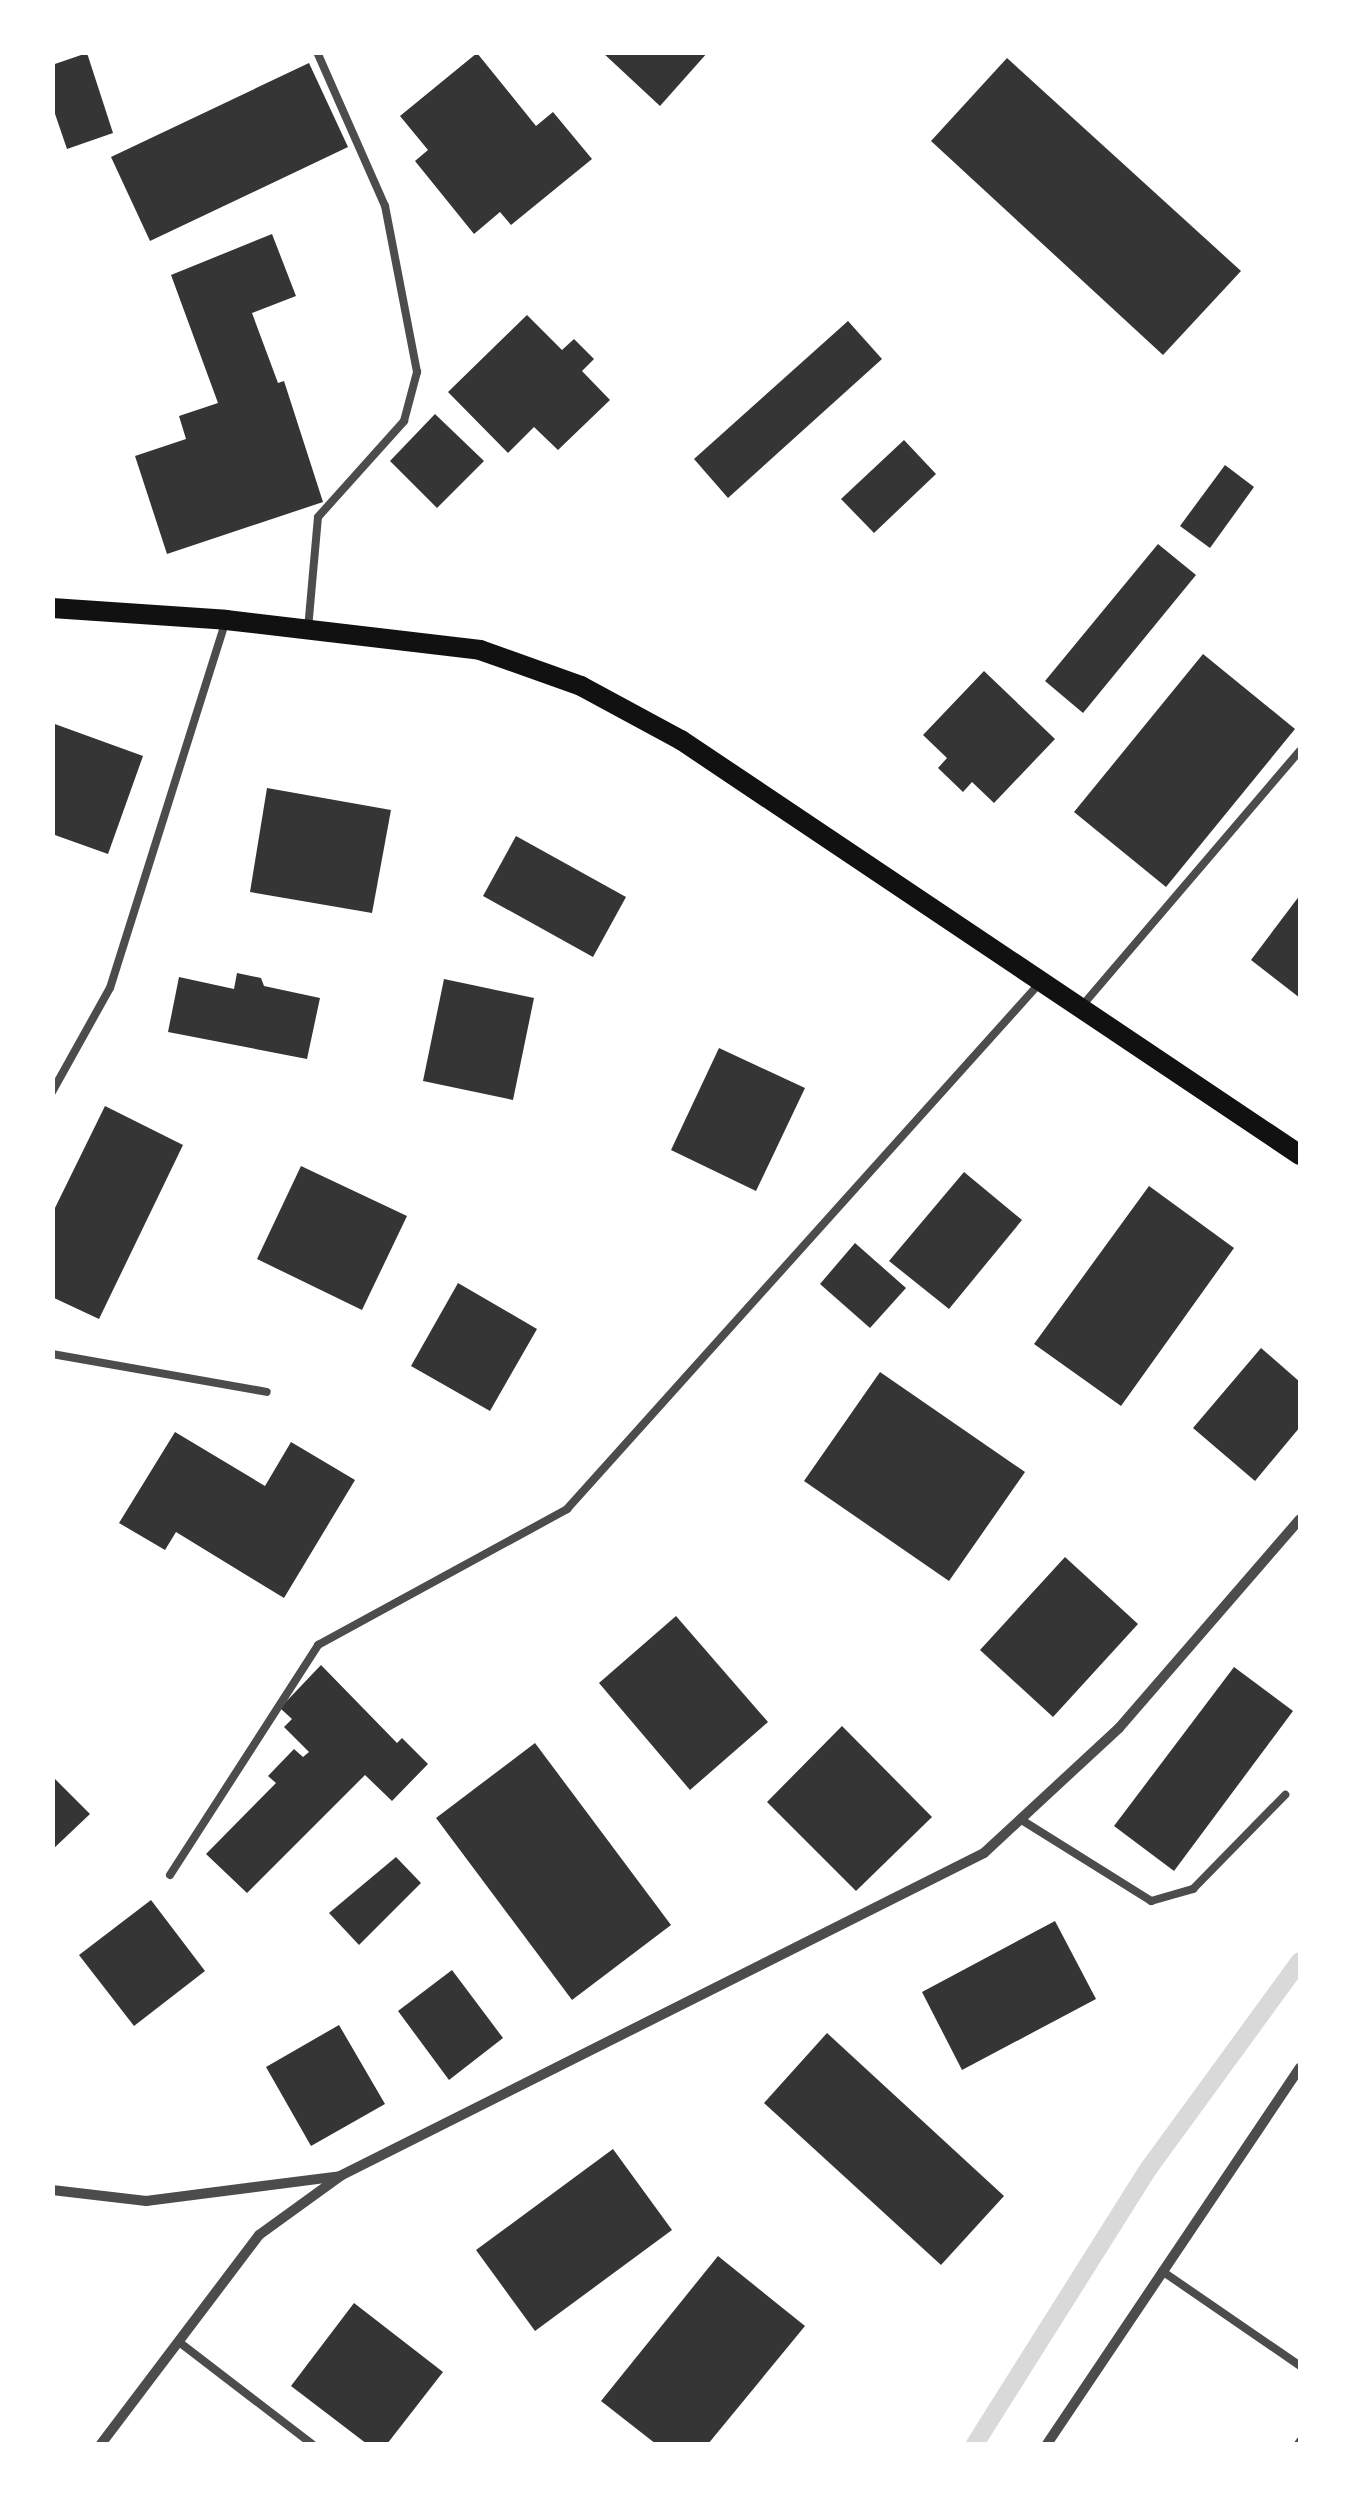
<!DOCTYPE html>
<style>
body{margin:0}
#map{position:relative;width:1353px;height:2497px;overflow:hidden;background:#fff;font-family:"DejaVu Sans",sans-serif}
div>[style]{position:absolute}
.stream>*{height:18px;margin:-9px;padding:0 9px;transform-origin:9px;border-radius:9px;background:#d9d9d9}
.building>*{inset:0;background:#353535}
.service>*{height:8px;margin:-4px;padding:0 4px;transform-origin:4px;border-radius:4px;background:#4c4c4c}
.minor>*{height:10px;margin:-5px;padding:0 5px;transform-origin:5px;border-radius:5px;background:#4c4c4c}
.secondary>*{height:20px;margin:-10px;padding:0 10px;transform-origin:10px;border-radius:10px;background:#111}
span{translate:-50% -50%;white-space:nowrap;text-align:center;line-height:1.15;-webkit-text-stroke:10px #fff;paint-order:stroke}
.frame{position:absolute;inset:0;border:55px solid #fff;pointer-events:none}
</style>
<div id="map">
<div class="stream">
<i style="left:975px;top:2444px;width:326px;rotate:-57.8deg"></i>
<i style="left:1149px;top:2168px;width:256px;rotate:-53.9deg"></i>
</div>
<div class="building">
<i style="clip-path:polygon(602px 52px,708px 52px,660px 106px)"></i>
<i style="clip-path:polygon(87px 53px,113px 133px,67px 149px,52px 105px,52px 65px)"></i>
<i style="clip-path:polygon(477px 53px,536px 126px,553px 112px,592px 159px,511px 225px,500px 212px,474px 234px,415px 161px,428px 150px,400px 116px)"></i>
<i style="clip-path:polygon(1007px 58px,1241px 271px,1163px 355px,931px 141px)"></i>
<i style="clip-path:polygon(309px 63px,348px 147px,150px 241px,111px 157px)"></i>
<i style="clip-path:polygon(272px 234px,296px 296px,252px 313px,278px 383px,284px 381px,323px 502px,167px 554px,135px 456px,186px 439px,179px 416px,218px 403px,171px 275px)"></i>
<i style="clip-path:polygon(527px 315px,562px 350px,574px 339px,594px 359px,582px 371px,610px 400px,558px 450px,534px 427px,508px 453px,448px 392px)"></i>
<i style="clip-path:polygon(848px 321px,882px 359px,728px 498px,694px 459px)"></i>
<i style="clip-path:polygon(435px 414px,484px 461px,437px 508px,390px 461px)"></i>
<i style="clip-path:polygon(904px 440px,936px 474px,874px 533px,841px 499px)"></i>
<i style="clip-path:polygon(1225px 465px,1254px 487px,1210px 548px,1180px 526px)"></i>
<i style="clip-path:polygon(1158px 544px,1196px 575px,1083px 713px,1045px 681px)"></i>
<i style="clip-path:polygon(1203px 654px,1295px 729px,1166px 887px,1074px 812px)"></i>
<i style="clip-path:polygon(984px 671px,1055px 739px,994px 803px,972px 782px,963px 792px,938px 768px,947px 758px,923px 735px)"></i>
<i style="clip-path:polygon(52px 723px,143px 756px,108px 854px,52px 834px)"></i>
<i style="clip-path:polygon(267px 788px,391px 810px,372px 913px,250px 892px)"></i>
<i style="clip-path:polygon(516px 836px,626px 897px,593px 957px,483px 896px)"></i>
<i style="clip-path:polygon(1300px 895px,1300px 998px,1251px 960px)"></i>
<i style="clip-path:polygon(237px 973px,261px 978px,264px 986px,320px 998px,307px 1059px,168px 1032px,179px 977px,234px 989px)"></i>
<i style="clip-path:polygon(444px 979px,534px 998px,513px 1100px,423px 1081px)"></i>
<i style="clip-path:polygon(719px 1048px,805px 1088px,756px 1191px,671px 1150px)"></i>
<i style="clip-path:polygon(105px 1106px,183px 1145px,99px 1319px,52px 1297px,52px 1214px)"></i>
<i style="clip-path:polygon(301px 1166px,407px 1216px,362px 1310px,257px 1259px)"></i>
<i style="clip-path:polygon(964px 1172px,1022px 1220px,949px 1309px,889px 1261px)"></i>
<i style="clip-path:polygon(1149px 1186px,1234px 1248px,1121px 1406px,1034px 1344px)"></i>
<i style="clip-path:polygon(855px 1243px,906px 1288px,870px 1328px,820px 1284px)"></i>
<i style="clip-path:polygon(458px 1283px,537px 1329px,490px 1411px,411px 1366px)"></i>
<i style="clip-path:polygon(1261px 1348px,1300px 1382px,1300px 1427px,1255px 1481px,1193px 1428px)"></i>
<i style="clip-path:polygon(880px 1372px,1025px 1472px,949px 1581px,804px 1481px)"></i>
<i style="clip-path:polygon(175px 1432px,265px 1486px,291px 1442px,355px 1480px,284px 1598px,176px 1532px,165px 1550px,119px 1523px)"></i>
<i style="clip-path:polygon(1065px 1557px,1138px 1624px,1053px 1717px,980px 1650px)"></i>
<i style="clip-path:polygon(676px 1616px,768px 1722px,690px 1790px,599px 1683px)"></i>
<i style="clip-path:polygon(321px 1665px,397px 1743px,402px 1738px,428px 1764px,392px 1801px,365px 1775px,247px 1893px,206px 1854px,276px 1783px,268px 1776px,294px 1749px,303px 1757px,309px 1752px,284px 1727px,292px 1719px,280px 1708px)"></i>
<i style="clip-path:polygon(1234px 1667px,1293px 1711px,1174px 1871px,1114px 1826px)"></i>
<i style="clip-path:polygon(842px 1726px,932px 1817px,856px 1891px,767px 1802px)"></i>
<i style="clip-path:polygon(535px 1743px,671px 1925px,572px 2000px,436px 1818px)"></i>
<i style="clip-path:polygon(52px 1776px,90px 1814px,52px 1850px)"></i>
<i style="clip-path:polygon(396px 1857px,421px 1883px,359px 1945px,329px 1913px)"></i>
<i style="clip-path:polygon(151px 1900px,205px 1971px,134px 2026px,79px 1955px)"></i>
<i style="clip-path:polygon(1055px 1921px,1096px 1999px,962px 2070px,922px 1992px)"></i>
<i style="clip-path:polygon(452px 1970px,503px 2038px,449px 2080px,398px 2011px)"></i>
<i style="clip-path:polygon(339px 2025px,385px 2104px,311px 2146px,266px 2067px)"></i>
<i style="clip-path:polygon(827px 2033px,1004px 2196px,941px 2265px,764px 2103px)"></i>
<i style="clip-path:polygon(613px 2149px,672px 2230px,535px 2331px,476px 2250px)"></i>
<i style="clip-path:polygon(718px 2256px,805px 2326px,708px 2444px,656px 2444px,601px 2401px)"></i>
<i style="clip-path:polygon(354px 2303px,443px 2372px,387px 2444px,367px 2444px,291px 2386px)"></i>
</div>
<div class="service">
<i style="left:308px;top:629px;width:112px;rotate:-84.9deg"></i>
<i style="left:318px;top:517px;width:129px;rotate:-48.1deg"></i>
<i style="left:404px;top:421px;width:51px;rotate:-75.1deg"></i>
<i style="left:417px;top:372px;width:169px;rotate:-100.9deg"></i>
<i style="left:385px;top:206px;width:168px;rotate:-113.8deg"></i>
<i style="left:1081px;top:1007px;width:337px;rotate:-49.5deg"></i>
<i style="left:52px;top:1092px;width:119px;rotate:-60.9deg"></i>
<i style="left:110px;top:988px;width:386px;rotate:-72.5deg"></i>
<i style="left:52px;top:1354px;width:218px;rotate:10deg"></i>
<i style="left:1020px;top:1819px;width:155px;rotate:32deg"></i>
<i style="left:1151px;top:1901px;width:44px;rotate:-15.9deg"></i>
<i style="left:1193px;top:1889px;width:132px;rotate:-45.6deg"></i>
<i style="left:170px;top:1875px;width:274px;rotate:-57.2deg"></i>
<i style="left:318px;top:1645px;width:284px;rotate:-28.6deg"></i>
<i style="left:567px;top:1509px;width:705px;rotate:-48.05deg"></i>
<i style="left:1162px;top:2271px;width:168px;rotate:34.5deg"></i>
<i style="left:179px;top:2342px;width:168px;rotate:37.5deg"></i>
<i style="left:1298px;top:2444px;width:4px;rotate:-56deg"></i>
</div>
<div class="minor">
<i style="left:52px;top:2190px;width:95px;rotate:6.7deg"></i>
<i style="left:146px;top:2201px;width:196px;rotate:-7.3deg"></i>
<i style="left:340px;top:2176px;width:720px;rotate:-26.64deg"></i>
<i style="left:984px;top:1853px;width:184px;rotate:-42.8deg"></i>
<i style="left:1119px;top:1728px;width:276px;rotate:-49.1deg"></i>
<i style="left:101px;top:2444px;width:262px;rotate:-52.9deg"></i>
<i style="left:259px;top:2235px;width:99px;rotate:-35.9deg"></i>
<i style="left:1047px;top:2444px;width:453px;rotate:-56.1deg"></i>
</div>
<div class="secondary">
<i style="left:52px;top:608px;width:174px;rotate:3.9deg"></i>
<i style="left:226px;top:620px;width:256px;rotate:6.7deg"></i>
<i style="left:480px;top:650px;width:107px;rotate:19.6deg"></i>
<i style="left:581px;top:686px;width:114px;rotate:28.4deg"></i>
<i style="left:681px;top:740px;width:745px;rotate:33.84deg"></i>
</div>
<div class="frame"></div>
</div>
